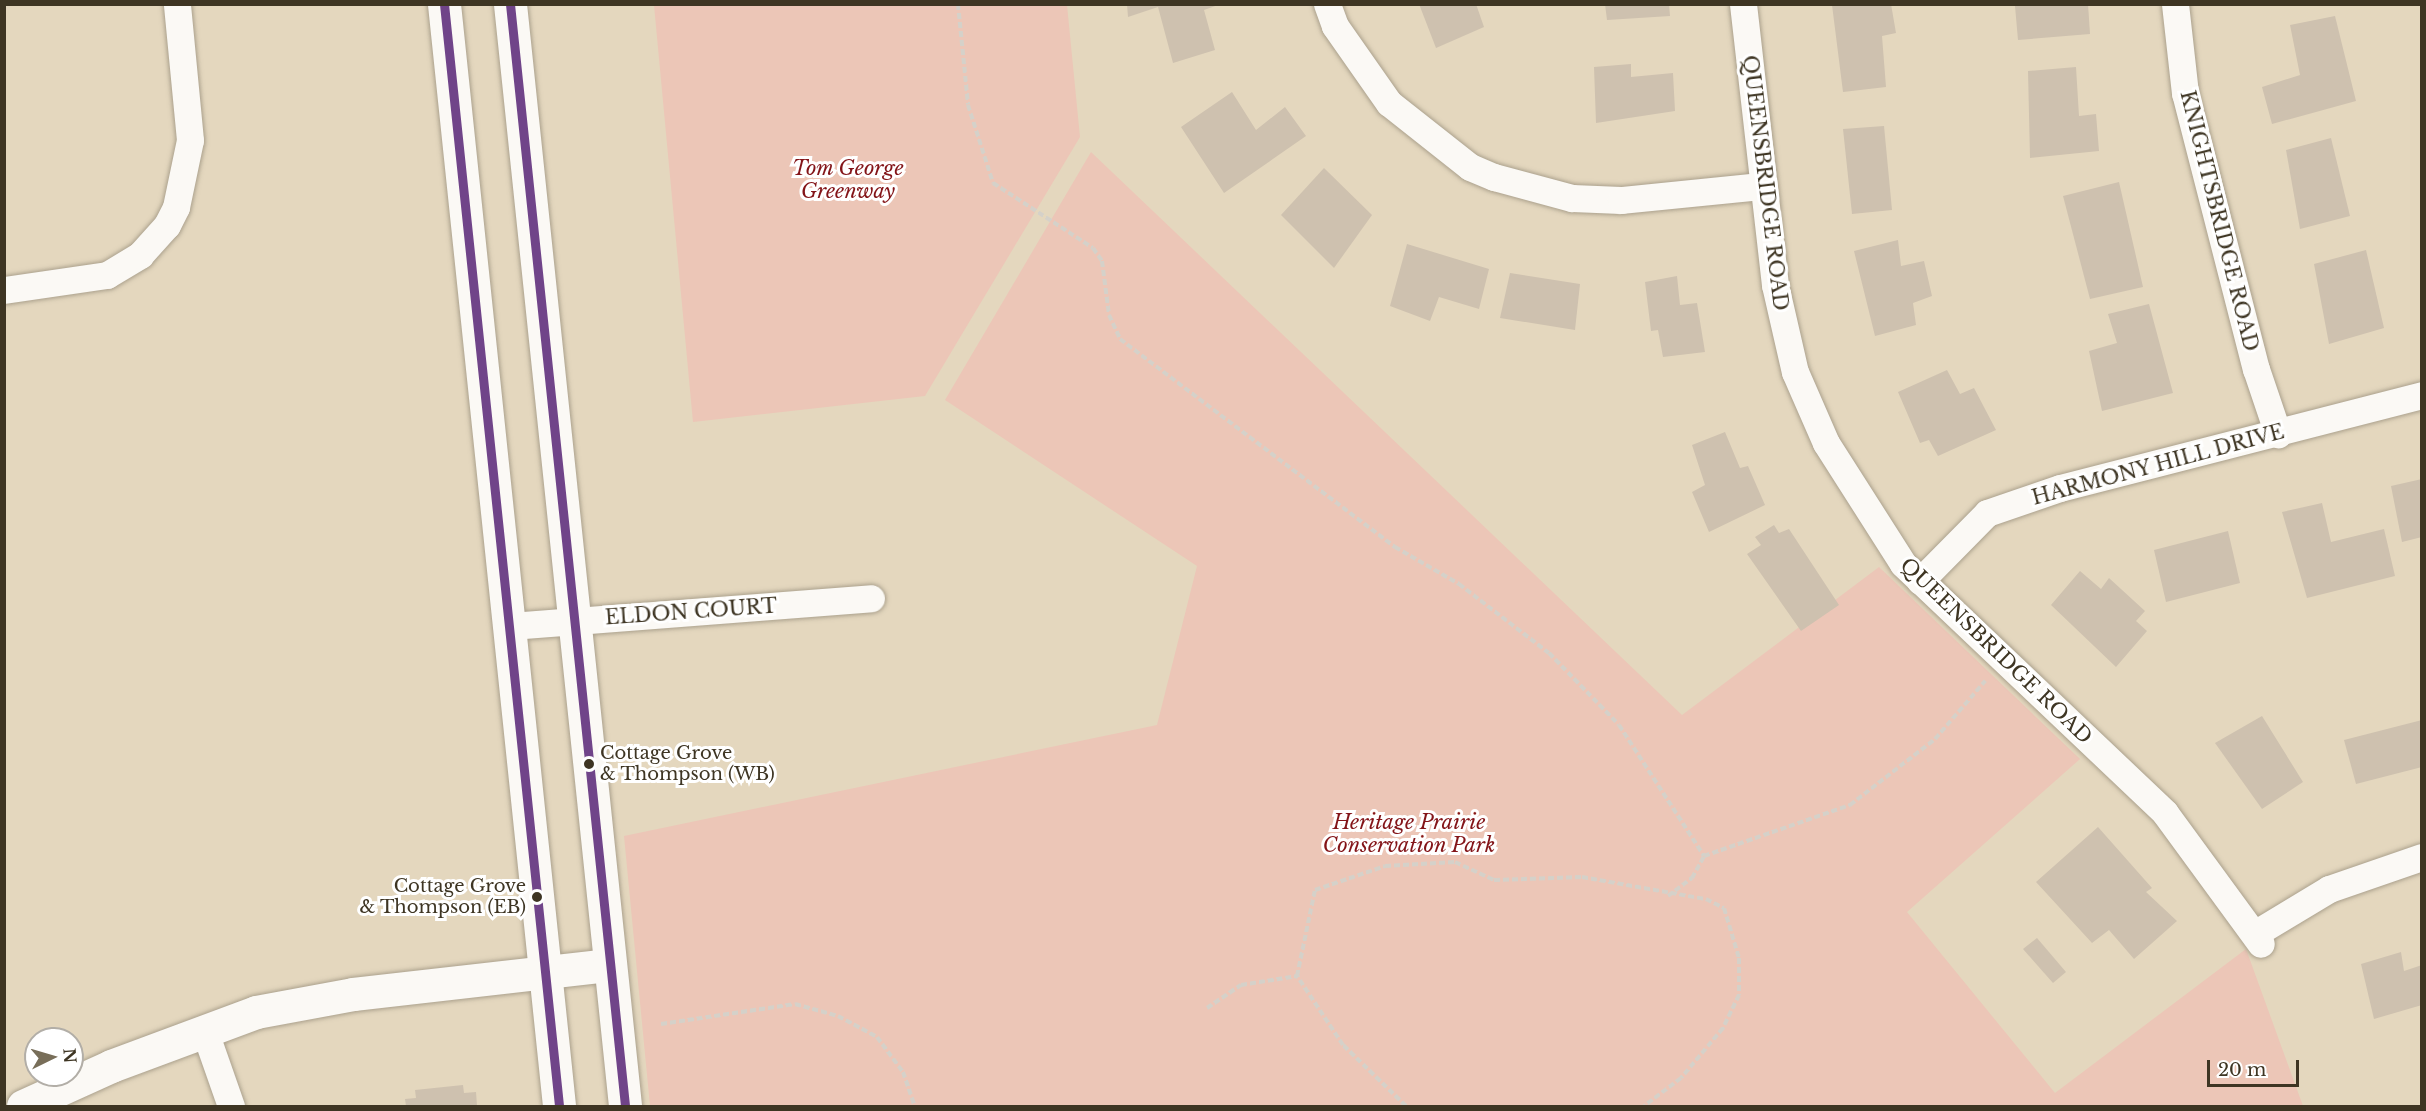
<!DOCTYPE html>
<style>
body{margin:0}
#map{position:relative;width:2426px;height:1111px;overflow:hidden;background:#e4d7be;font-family:"Libre Baskerville",serif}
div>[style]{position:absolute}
.green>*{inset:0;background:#ecc6b7}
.building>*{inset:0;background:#cec1af}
.path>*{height:4px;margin-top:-2px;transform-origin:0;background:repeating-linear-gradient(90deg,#d5d1c9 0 6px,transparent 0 9px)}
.roads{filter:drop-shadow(0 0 2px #aba18d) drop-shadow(0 0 2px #aba18d)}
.minor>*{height:27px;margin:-13.5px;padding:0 13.5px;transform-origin:13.5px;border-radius:13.5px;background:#fbf9f5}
.tertiary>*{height:33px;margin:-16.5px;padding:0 16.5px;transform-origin:16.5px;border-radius:16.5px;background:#fbf9f5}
.secondary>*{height:33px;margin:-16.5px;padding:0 16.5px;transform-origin:16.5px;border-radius:16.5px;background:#fbf9f5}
.bus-1>*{height:9px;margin:-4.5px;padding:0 4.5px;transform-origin:4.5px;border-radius:4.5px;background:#704489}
.dots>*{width:16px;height:16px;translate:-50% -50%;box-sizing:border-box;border:3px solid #fff;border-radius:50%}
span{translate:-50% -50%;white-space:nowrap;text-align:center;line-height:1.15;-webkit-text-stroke:6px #fff;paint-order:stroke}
.bus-label{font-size:18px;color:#3e3523}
.left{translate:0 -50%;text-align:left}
.right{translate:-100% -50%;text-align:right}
.park-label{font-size:20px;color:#831418;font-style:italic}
.street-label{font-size:20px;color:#3e3523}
.frame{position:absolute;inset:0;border:6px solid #3e3523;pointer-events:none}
.north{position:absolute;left:24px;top:1027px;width:60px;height:60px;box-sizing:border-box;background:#fff;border:2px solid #b2aea7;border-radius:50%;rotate:85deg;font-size:16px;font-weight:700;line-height:24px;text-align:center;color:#3e3523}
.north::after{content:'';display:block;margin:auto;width:21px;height:27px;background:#786e59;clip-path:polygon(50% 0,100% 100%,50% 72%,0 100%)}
.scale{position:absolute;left:2207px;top:1060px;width:92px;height:27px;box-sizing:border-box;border:3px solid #3e3523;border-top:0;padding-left:8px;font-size:18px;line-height:21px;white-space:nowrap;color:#3e3523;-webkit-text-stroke:4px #fff;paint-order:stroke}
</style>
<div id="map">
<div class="green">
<i style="clip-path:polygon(654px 5px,1067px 5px,1080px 137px,925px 396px,693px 422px)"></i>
<i style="clip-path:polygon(1091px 152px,1682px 715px,1879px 567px,2080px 759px,1907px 912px,2055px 1093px,2246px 949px,2303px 1106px,650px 1106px,624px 836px,1157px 725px,1197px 566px,945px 400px)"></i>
</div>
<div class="building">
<i style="clip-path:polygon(1127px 4px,1221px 4px,1204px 10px,1215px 50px,1173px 63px,1158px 7px,1128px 17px)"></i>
<i style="clip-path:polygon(1419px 4px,1476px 4px,1484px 27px,1436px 48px)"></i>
<i style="clip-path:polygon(1605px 4px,1669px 4px,1670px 16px,1607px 20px)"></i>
<i style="clip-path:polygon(1891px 4px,1896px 33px,1882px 36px,1886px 87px,1843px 92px,1832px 5px)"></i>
<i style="clip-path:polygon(2029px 4px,2088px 4px,2090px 34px,2018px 40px,2015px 6px)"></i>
<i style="clip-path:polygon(2335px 16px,2356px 101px,2272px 124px,2262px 87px,2300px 75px,2290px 25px)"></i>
<i style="clip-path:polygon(1631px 64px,1631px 77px,1673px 73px,1675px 111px,1596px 123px,1594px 67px)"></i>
<i style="clip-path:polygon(2076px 67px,2079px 116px,2096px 114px,2099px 151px,2030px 158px,2028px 71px)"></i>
<i style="clip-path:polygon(1232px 92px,1256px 130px,1285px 107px,1306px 136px,1224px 193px,1181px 127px)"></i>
<i style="clip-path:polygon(1884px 126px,1892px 210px,1852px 214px,1843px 129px)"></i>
<i style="clip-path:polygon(2331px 138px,2350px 216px,2300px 229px,2286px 150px)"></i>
<i style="clip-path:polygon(1324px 168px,1372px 215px,1334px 268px,1281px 215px)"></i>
<i style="clip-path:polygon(2119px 182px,2143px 287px,2090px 299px,2063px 196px)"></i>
<i style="clip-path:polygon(1898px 240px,1901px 266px,1924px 261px,1932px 296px,1913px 303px,1916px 325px,1875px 336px,1854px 251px)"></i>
<i style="clip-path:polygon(1407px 244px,1489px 269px,1479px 309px,1439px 297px,1430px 321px,1390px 306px)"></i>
<i style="clip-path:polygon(2366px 250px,2384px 328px,2329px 344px,2314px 264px)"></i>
<i style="clip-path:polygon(1510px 273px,1580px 284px,1575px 330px,1500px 318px)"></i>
<i style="clip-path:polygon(1677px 276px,1680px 305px,1697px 303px,1705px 352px,1663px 357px,1658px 330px,1651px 331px,1645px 282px)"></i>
<i style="clip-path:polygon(2149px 304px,2173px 393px,2102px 411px,2089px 351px,2117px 343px,2108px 314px)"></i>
<i style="clip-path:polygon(1947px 370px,1960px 394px,1974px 388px,1996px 430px,1938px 456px,1929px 440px,1920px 443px,1898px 392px)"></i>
<i style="clip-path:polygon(1725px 432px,1740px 468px,1748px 466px,1765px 505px,1709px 532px,1692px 492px,1705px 485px,1692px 445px)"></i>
<i style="clip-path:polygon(2422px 479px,2422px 537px,2402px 542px,2391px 486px)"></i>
<i style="clip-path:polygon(2322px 503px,2331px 542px,2384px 529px,2395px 576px,2307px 598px,2282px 512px)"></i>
<i style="clip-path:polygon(1774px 525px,1779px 533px,1789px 529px,1839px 605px,1801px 631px,1747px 554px,1761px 545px,1755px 537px)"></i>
<i style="clip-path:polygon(2228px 531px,2240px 583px,2166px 602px,2154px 550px)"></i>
<i style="clip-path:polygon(2080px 571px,2101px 589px,2109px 578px,2145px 611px,2136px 621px,2147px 631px,2116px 667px,2051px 605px)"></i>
<i style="clip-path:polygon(2262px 716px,2303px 782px,2262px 809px,2215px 743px)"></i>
<i style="clip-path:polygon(2422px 720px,2422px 767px,2356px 784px,2344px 740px)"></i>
<i style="clip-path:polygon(2098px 827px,2152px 888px,2146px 892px,2177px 921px,2134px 959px,2109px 930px,2092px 943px,2036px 882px)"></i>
<i style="clip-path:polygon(2037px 938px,2066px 972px,2053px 983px,2023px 949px)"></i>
<i style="clip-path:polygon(2401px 952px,2404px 971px,2422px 965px,2422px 1005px,2374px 1019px,2361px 964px)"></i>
<i style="clip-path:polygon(463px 1085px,464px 1093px,476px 1092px,477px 1106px,406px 1106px,405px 1099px,416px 1098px,415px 1090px)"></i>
</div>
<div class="path">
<i style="left:958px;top:4px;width:101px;rotate:84.3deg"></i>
<i style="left:968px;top:105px;width:82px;rotate:72.2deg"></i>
<i style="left:993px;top:183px;width:119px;rotate:33deg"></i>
<i style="left:1093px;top:248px;width:16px;rotate:55deg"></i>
<i style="left:1102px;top:261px;width:54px;rotate:82.6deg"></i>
<i style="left:1109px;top:315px;width:26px;rotate:65deg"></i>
<i style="left:1120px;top:339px;width:345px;rotate:37.1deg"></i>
<i style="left:1395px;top:547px;width:74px;rotate:30deg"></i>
<i style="left:1459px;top:584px;width:113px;rotate:37.5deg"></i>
<i style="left:1549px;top:653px;width:100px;rotate:45.8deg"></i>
<i style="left:1619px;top:725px;width:156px;rotate:57deg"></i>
<i style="left:1668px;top:896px;width:30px;rotate:-37deg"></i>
<i style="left:1692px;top:878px;width:25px;rotate:-61deg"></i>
<i style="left:1704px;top:856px;width:155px;rotate:-19.3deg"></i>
<i style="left:1850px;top:805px;width:108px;rotate:-37.8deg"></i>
<i style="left:1935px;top:739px;width:77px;rotate:-49.2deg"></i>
<i style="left:1207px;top:1008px;width:41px;rotate:-34.1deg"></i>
<i style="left:1241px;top:985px;width:57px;rotate:-9.1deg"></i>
<i style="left:661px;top:1024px;width:135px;rotate:-8.5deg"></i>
<i style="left:795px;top:1004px;width:45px;rotate:15.6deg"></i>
<i style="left:838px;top:1016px;width:44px;rotate:28.3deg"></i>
<i style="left:877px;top:1037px;width:44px;rotate:53.4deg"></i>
<i style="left:903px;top:1072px;width:36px;rotate:71deg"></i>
<i style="left:1406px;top:1106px;width:88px;rotate:-135.9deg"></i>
<i style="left:1343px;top:1045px;width:83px;rotate:-123.7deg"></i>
<i style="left:1297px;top:976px;width:88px;rotate:-78.2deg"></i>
<i style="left:1315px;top:890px;width:74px;rotate:-18.9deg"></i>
<i style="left:1385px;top:866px;width:70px;rotate:-3.3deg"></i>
<i style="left:1455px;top:862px;width:43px;rotate:24.8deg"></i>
<i style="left:1494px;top:880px;width:88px;rotate:-2deg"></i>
<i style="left:1582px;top:877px;width:126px;rotate:10.1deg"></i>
<i style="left:1706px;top:899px;width:20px;rotate:27deg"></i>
<i style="left:1724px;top:908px;width:52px;rotate:73.3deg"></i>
<i style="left:1739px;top:958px;width:37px;rotate:90deg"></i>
<i style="left:1739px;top:995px;width:37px;rotate:116deg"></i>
<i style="left:1723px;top:1028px;width:65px;rotate:130deg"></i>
<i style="left:1681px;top:1078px;width:46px;rotate:142.9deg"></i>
</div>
<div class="roads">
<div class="minor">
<i style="left:1327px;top:4px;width:23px;rotate:70deg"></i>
<i style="left:1335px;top:26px;width:94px;rotate:55deg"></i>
<i style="left:1389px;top:103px;width:103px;rotate:38.3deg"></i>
<i style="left:1470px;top:167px;width:26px;rotate:23deg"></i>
<i style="left:1494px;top:177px;width:81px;rotate:15.1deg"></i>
<i style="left:1572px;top:198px;width:49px;rotate:2.3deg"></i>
<i style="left:1621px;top:200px;width:142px;rotate:-5.7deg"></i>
<i style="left:1743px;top:4px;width:283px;rotate:83.5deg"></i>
<i style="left:1775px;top:285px;width:89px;rotate:77.1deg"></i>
<i style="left:1795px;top:372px;width:77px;rotate:66.4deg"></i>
<i style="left:1826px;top:443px;width:143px;rotate:57.5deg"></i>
<i style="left:1903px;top:564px;width:361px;rotate:43.5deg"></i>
<i style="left:2165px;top:813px;width:162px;rotate:53.8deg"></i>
<i style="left:2175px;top:4px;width:90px;rotate:83.6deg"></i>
<i style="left:2185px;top:93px;width:285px;rotate:75.6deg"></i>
<i style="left:2256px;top:369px;width:69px;rotate:71.3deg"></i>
<i style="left:4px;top:290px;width:104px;rotate:-8.3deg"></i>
<i style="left:107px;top:275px;width:39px;rotate:-31deg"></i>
<i style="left:140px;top:255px;width:40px;rotate:-48deg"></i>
<i style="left:167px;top:225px;width:20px;rotate:-63deg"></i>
<i style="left:176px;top:207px;width:68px;rotate:-78.2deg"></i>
<i style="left:190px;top:140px;width:137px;rotate:-95.5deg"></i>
<i style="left:1920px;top:581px;width:95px;rotate:-45.4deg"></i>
<i style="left:1987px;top:513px;width:77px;rotate:-18.9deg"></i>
<i style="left:2060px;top:488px;width:374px;rotate:-14.4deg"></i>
<i style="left:511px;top:626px;width:361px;rotate:-4.4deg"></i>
<i style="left:2256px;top:933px;width:85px;rotate:-31.1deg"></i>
<i style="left:2329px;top:889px;width:98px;rotate:-19deg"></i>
<i style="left:204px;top:1029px;width:82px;rotate:70.7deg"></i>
</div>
<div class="tertiary">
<i style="left:23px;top:1106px;width:97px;rotate:-24.4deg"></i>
<i style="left:111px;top:1066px;width:155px;rotate:-20.4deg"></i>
<i style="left:256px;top:1012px;width:99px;rotate:-10.5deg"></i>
<i style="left:353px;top:994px;width:258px;rotate:-6.5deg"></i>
</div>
<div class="secondary">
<i style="left:444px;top:4px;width:1108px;rotate:84.04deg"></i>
<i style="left:510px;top:4px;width:1108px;rotate:84.04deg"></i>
</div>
</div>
<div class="bus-1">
<i style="left:444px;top:4px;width:1108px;rotate:84.04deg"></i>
<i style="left:510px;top:4px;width:1108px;rotate:84.04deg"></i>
</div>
<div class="dots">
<i style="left:589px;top:764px;background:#3e3523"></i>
<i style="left:537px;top:897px;background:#3e3523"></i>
</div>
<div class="bus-label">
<span class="left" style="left:600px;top:764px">Cottage Grove<br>&amp; Thompson (WB)</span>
<span class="right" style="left:526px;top:897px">Cottage Grove<br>&amp; Thompson (EB)</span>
</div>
<div class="park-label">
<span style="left:848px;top:180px">Tom George<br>Greenway</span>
<span style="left:1409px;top:834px">Heritage Prairie<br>Conservation Park</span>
</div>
<div class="street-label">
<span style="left:1765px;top:183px;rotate:83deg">QUEENSBRIDGE ROAD</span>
<span style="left:2219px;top:221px;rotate:76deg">KNIGHTSBRIDGE ROAD</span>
<span style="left:2158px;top:465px;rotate:-15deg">HARMONY HILL DRIVE</span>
<span style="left:691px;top:612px;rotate:-4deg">ELDON COURT</span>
<span style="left:1996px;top:651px;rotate:44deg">QUEENSBRIDGE ROAD</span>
</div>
<div class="frame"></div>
<div class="north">N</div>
<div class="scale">20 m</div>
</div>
